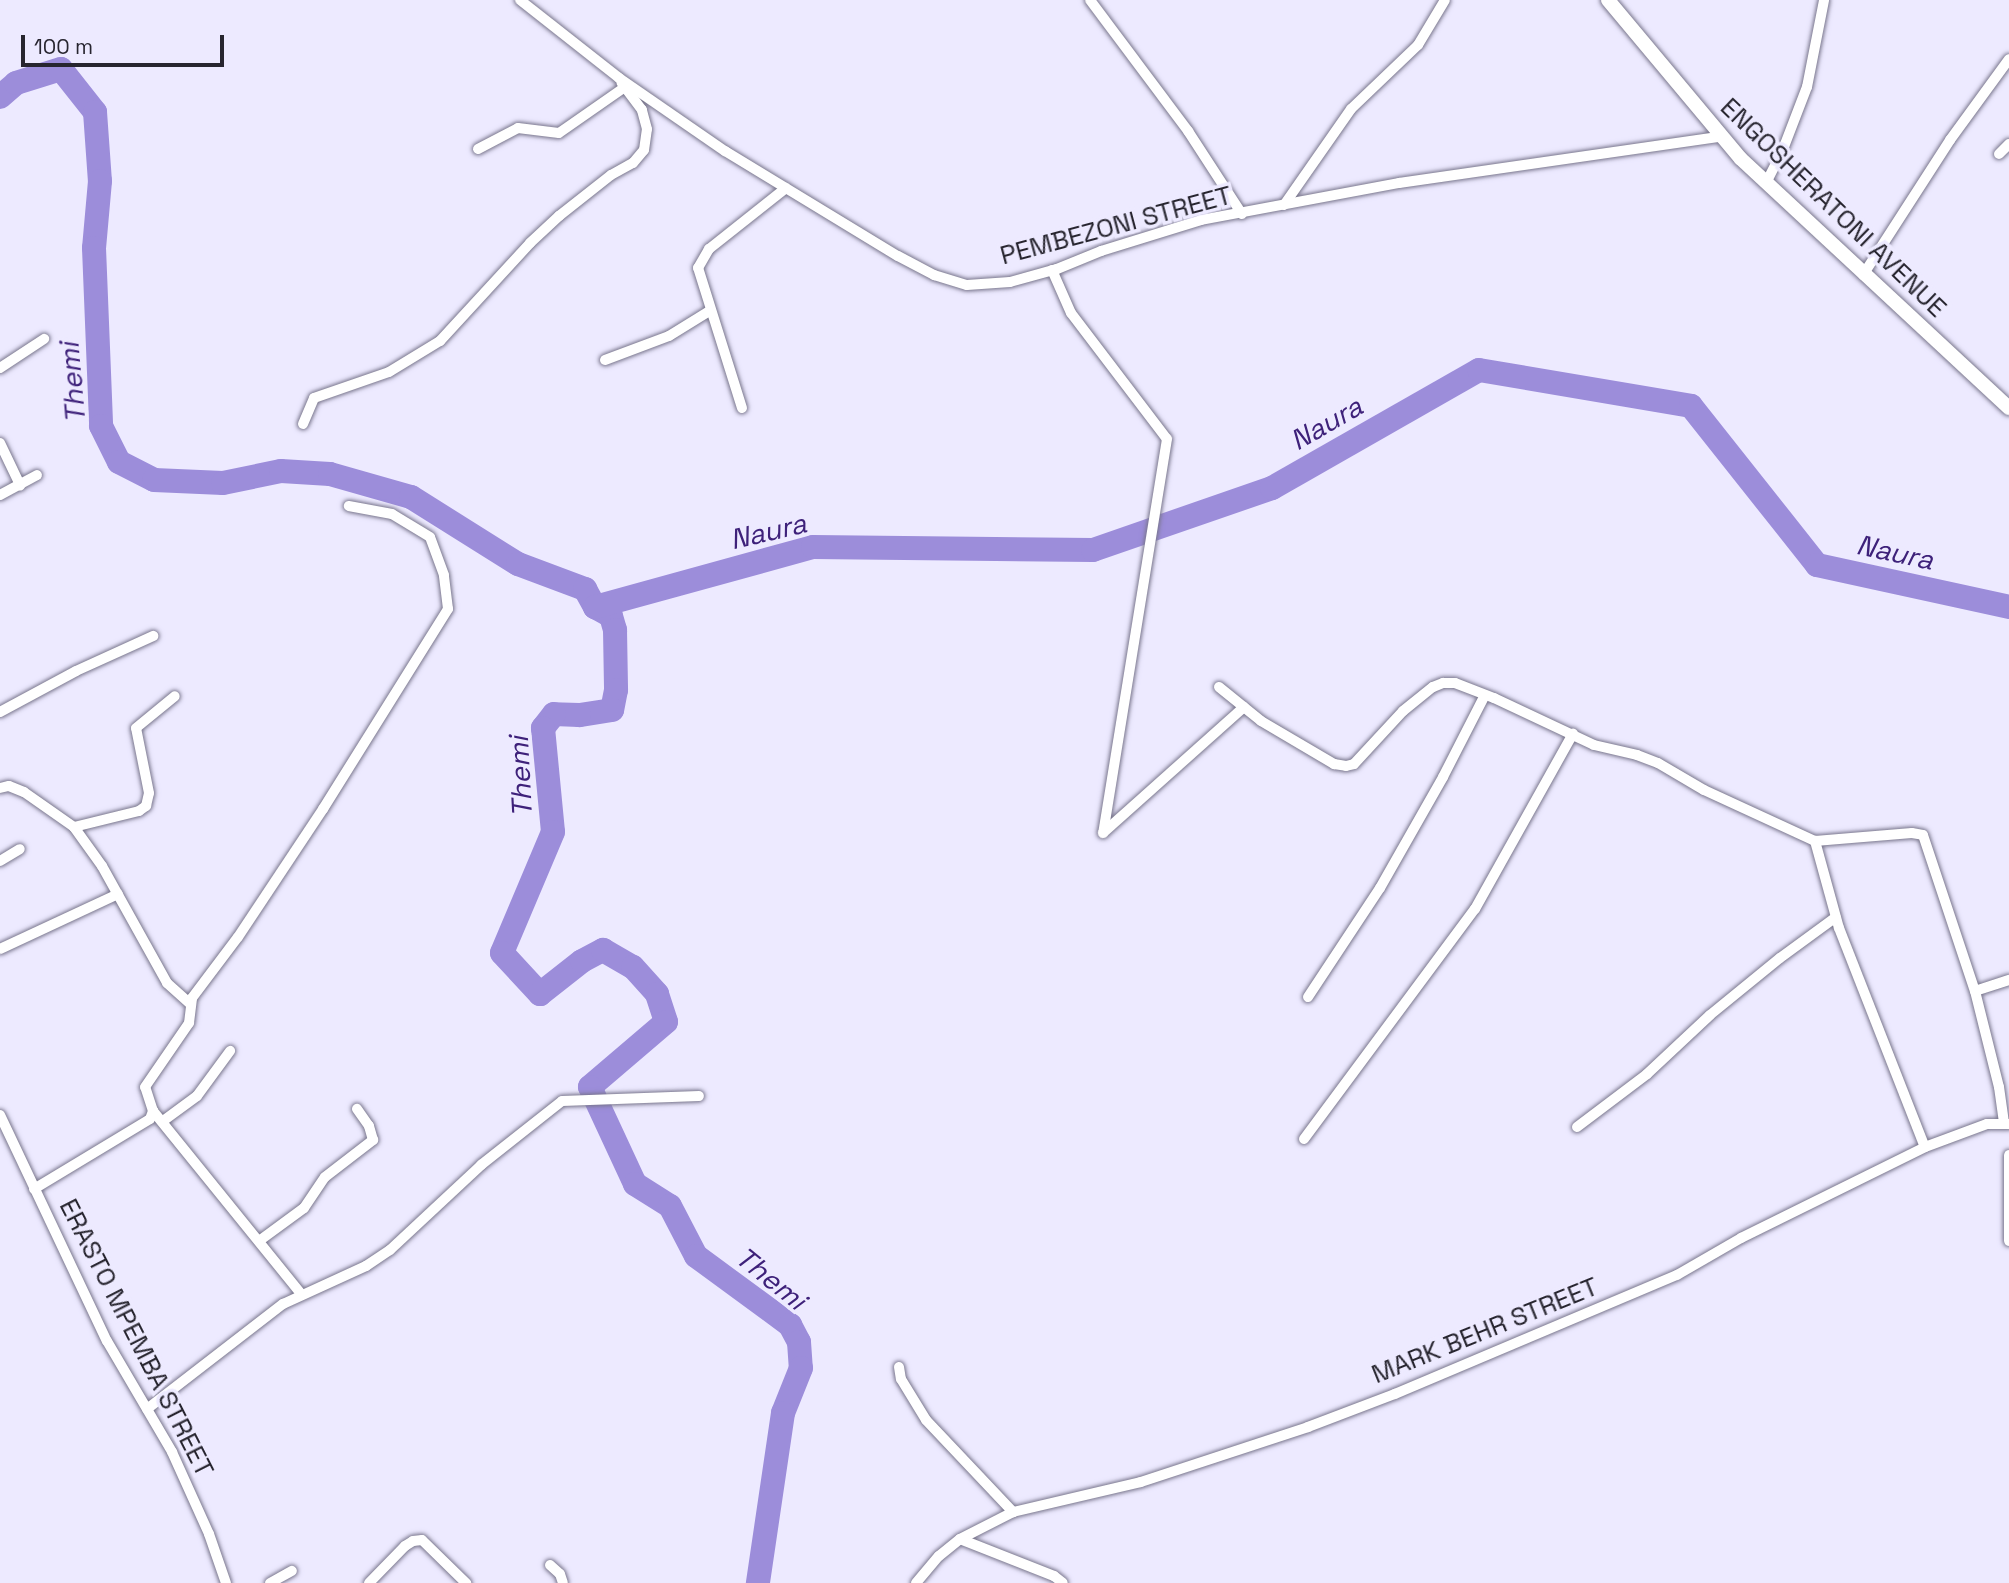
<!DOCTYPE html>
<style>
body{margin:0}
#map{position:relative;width:2009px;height:1583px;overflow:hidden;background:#edeaff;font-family:"Space Grotesk",sans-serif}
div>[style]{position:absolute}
.river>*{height:24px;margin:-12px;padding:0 12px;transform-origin:12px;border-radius:12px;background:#9c8dda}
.roads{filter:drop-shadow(0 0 2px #79768d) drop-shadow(0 0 2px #79768d)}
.minor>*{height:10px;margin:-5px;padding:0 5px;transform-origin:5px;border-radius:5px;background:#fff}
.tertiary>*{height:14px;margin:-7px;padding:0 7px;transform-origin:7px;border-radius:7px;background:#fff}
span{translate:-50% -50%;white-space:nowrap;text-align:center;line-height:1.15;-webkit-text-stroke:7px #edeaff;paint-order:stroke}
.street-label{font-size:26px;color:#27252f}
.water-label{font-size:28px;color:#3e217a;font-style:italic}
.scale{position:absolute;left:21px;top:35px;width:203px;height:32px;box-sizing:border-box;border:4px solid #27252f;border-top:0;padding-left:9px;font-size:21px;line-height:24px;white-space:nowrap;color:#27252f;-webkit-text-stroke:5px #edeaff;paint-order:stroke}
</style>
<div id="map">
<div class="river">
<i style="left:0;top:97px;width:21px;rotate:-41deg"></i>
<i style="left:16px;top:83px;width:47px;rotate:-17.3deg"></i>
<i style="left:61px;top:69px;width:55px;rotate:51.7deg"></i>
<i style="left:95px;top:112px;width:69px;rotate:85.9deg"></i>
<i style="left:100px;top:181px;width:67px;rotate:95.1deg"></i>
<i style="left:94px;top:248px;width:178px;rotate:87.7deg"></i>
<i style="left:101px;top:426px;width:40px;rotate:63.4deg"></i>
<i style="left:119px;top:462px;width:39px;rotate:27deg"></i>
<i style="left:154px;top:480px;width:69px;rotate:2.5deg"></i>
<i style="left:223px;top:483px;width:59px;rotate:-11.7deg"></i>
<i style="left:281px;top:471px;width:49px;rotate:3.5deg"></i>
<i style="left:330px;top:474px;width:84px;rotate:15.9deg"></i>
<i style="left:411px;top:497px;width:126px;rotate:32.1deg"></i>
<i style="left:518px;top:564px;width:72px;rotate:20.5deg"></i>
<i style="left:585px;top:589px;width:21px;rotate:61deg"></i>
<i style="left:595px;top:607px;width:18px;rotate:29deg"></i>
<i style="left:611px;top:616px;width:15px;rotate:74deg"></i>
<i style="left:615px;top:630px;width:60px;rotate:89deg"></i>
<i style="left:616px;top:690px;width:20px;rotate:101deg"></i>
<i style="left:612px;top:710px;width:33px;rotate:171deg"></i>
<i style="left:579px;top:715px;width:25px;rotate:-178deg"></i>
<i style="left:554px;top:714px;width:18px;rotate:128deg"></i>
<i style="left:543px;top:728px;width:104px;rotate:84.5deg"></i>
<i style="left:553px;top:832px;width:131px;rotate:112.9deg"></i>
<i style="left:502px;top:953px;width:56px;rotate:47.2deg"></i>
<i style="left:540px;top:994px;width:53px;rotate:-38.2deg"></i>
<i style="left:582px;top:961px;width:24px;rotate:-28deg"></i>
<i style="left:603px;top:950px;width:34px;rotate:30deg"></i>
<i style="left:633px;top:967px;width:36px;rotate:48deg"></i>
<i style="left:657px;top:994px;width:29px;rotate:72deg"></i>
<i style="left:666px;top:1022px;width:100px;rotate:139.5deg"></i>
<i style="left:590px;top:1087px;width:107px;rotate:65.1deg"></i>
<i style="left:635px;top:1184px;width:41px;rotate:32.2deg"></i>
<i style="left:670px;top:1206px;width:56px;rotate:62.5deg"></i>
<i style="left:696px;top:1256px;width:117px;rotate:36.3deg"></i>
<i style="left:790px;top:1325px;width:19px;rotate:62deg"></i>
<i style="left:799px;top:1342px;width:26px;rotate:86deg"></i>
<i style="left:801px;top:1368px;width:48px;rotate:111.8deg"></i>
<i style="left:783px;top:1413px;width:172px;rotate:98.4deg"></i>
<i style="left:595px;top:607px;width:226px;rotate:-15.4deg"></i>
<i style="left:813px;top:547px;width:280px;rotate:0.6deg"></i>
<i style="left:1093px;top:550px;width:189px;rotate:-19.1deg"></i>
<i style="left:1272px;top:488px;width:238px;rotate:-29.7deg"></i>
<i style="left:1479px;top:370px;width:215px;rotate:9.6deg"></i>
<i style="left:1691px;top:406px;width:203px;rotate:51.6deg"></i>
<i style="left:1817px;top:565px;width:197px;rotate:12.3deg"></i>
</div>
<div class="roads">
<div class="minor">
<i style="left:520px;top:0;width:126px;rotate:38.2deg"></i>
<i style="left:619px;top:78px;width:129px;rotate:34.6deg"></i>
<i style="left:725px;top:151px;width:202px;rotate:31.3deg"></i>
<i style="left:898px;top:256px;width:41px;rotate:27.8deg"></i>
<i style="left:934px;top:275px;width:34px;rotate:17deg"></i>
<i style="left:967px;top:285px;width:43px;rotate:-4deg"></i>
<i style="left:1010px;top:282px;width:49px;rotate:-15.5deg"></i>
<i style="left:1057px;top:269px;width:48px;rotate:-22.2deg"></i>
<i style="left:1101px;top:251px;width:105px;rotate:-17.2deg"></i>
<i style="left:1201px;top:220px;width:201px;rotate:-10.6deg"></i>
<i style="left:1399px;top:183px;width:324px;rotate:-8.2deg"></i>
<i style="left:1090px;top:0;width:164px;rotate:53.2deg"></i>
<i style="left:1188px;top:131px;width:99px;rotate:57deg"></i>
<i style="left:478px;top:149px;width:45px;rotate:-27.7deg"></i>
<i style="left:518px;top:128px;width:41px;rotate:7deg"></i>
<i style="left:559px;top:133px;width:80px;rotate:-34.9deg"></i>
<i style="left:1999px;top:154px;width:14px;rotate:-45deg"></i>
<i style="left:1766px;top:183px;width:35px;rotate:-63deg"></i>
<i style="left:1782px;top:152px;width:70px;rotate:-69deg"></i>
<i style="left:1807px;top:87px;width:89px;rotate:-78.9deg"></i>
<i style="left:1284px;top:205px;width:117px;rotate:-55.1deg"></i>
<i style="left:1351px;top:109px;width:93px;rotate:-43.7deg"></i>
<i style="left:1418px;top:45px;width:52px;rotate:-59deg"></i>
<i style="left:1052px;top:270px;width:47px;rotate:66.2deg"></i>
<i style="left:1071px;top:313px;width:158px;rotate:52.7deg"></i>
<i style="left:1167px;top:439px;width:399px;rotate:99.2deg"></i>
<i style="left:1863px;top:275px;width:161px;rotate:-57.2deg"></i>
<i style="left:1950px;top:140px;width:100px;rotate:-53.9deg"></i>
<i style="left:605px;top:360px;width:68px;rotate:-20.6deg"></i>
<i style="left:669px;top:336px;width:49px;rotate:-31.8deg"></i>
<i style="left:0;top:368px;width:53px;rotate:-33.4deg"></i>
<i style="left:742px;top:408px;width:147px;rotate:-107.4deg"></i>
<i style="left:698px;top:268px;width:22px;rotate:-60deg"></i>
<i style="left:709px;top:249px;width:98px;rotate:-38.4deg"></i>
<i style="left:303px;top:424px;width:28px;rotate:-67deg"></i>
<i style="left:314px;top:398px;width:79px;rotate:-19.1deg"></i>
<i style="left:389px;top:372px;width:60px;rotate:-31.3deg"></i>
<i style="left:440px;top:341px;width:133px;rotate:-47.4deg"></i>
<i style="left:530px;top:243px;width:40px;rotate:-43deg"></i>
<i style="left:559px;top:216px;width:66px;rotate:-38.3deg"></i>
<i style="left:611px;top:175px;width:25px;rotate:-29deg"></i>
<i style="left:633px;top:163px;width:17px;rotate:-50deg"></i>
<i style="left:644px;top:150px;width:21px;rotate:-82deg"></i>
<i style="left:647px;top:129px;width:20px;rotate:-105deg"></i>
<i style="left:642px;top:110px;width:34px;rotate:-127deg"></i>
<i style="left:0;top:443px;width:47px;rotate:64.5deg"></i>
<i style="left:0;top:495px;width:42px;rotate:-28.4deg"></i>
<i style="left:1219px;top:687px;width:54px;rotate:39deg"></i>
<i style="left:1261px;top:721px;width:85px;rotate:30.5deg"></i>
<i style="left:1334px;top:764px;width:12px;rotate:9deg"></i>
<i style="left:1346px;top:766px;width:8px;rotate:-14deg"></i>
<i style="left:1354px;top:764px;width:72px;rotate:-47.2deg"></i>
<i style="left:1403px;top:711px;width:38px;rotate:-39deg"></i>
<i style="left:1433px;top:687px;width:11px;rotate:-22deg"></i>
<i style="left:1443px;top:683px;width:12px"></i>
<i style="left:1455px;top:683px;width:42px;rotate:21deg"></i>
<i style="left:1494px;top:698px;width:110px;rotate:25.2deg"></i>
<i style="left:1594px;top:745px;width:44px;rotate:13.1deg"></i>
<i style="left:1637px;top:755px;width:22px;rotate:21deg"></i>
<i style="left:1658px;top:763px;width:53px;rotate:30.4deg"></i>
<i style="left:1704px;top:790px;width:122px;rotate:24.7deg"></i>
<i style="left:1815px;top:841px;width:97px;rotate:-4.7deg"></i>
<i style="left:1912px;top:833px;width:11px;rotate:10deg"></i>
<i style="left:1923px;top:835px;width:164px;rotate:71.6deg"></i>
<i style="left:1975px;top:991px;width:99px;rotate:76deg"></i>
<i style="left:1999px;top:1087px;width:35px;rotate:82deg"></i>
<i style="left:0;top:712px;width:86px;rotate:-28.3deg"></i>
<i style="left:76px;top:671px;width:85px;rotate:-24.4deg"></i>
<i style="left:0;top:788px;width:9px;rotate:-13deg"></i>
<i style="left:9px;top:786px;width:16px;rotate:22deg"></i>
<i style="left:24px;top:792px;width:61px;rotate:35deg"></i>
<i style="left:74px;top:827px;width:48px;rotate:54.3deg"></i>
<i style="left:102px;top:866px;width:134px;rotate:60.9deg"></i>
<i style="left:167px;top:983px;width:30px;rotate:42deg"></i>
<i style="left:74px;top:827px;width:67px;rotate:-13.8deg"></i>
<i style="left:139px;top:811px;width:9px;rotate:-36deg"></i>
<i style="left:146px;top:806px;width:13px;rotate:-77deg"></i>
<i style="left:149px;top:793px;width:66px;rotate:-101.3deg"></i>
<i style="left:136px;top:728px;width:50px;rotate:-39.4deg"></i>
<i style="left:1103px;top:833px;width:189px;rotate:-41.8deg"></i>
<i style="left:1815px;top:841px;width:90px;rotate:74.6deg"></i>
<i style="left:1839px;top:928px;width:235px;rotate:68.6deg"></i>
<i style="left:0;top:861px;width:23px;rotate:-31deg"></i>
<i style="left:0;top:949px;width:130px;rotate:-25deg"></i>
<i style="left:1975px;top:991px;width:36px;rotate:-18deg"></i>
<i style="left:1308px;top:997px;width:131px;rotate:-56.6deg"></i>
<i style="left:1380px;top:888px;width:128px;rotate:-60.4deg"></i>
<i style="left:1443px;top:777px;width:92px;rotate:-62.9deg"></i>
<i style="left:153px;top:1111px;width:235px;rotate:51deg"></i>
<i style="left:0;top:1115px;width:250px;rotate:64.7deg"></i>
<i style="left:107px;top:1341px;width:129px;rotate:59.6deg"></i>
<i style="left:172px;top:1452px;width:90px;rotate:65.7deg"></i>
<i style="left:209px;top:1534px;width:52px;rotate:70.9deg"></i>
<i style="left:163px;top:1121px;width:42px;rotate:-36.3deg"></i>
<i style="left:197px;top:1096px;width:56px;rotate:-53.7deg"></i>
<i style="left:1577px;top:1127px;width:88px;rotate:-37.1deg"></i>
<i style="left:1647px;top:1074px;width:86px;rotate:-43.1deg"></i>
<i style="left:1710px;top:1015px;width:90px;rotate:-39.2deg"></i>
<i style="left:1780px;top:958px;width:69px;rotate:-36.2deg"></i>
<i style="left:1304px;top:1139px;width:287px;rotate:-53.4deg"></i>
<i style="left:1475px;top:909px;width:201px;rotate:-60.8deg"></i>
<i style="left:2009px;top:1155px;width:86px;rotate:90deg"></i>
<i style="left:34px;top:1189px;width:135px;rotate:-31.1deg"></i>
<i style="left:150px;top:1119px;width:9px;rotate:-69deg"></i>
<i style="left:153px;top:1111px;width:25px;rotate:-108deg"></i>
<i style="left:145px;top:1087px;width:78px;rotate:-55.5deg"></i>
<i style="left:189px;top:1023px;width:25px;rotate:-83deg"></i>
<i style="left:192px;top:998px;width:76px;rotate:-53deg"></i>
<i style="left:238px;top:937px;width:154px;rotate:-56.4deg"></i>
<i style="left:323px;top:809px;width:236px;rotate:-58deg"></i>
<i style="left:448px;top:609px;width:34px;rotate:-97deg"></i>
<i style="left:444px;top:575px;width:40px;rotate:-110.2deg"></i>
<i style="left:430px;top:537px;width:44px;rotate:-148.8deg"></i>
<i style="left:392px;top:514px;width:44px;rotate:-169.5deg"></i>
<i style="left:259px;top:1241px;width:56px;rotate:-36.3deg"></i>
<i style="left:304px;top:1208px;width:37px;rotate:-56deg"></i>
<i style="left:325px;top:1177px;width:61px;rotate:-37.6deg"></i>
<i style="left:373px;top:1140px;width:15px;rotate:-106deg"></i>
<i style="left:369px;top:1126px;width:21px;rotate:-125deg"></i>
<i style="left:899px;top:1367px;width:12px;rotate:81deg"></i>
<i style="left:901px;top:1379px;width:48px;rotate:58.6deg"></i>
<i style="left:926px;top:1420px;width:127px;rotate:46.6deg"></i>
<i style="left:147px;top:1409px;width:172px;rotate:-37.7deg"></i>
<i style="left:283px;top:1304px;width:91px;rotate:-24.6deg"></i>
<i style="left:366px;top:1266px;width:29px;rotate:-34deg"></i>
<i style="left:390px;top:1250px;width:125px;rotate:-43deg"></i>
<i style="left:481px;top:1165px;width:103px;rotate:-38.3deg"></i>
<i style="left:562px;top:1101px;width:137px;rotate:-2.1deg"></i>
<i style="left:960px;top:1539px;width:101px;rotate:21.5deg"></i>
<i style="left:1054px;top:1576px;width:11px;rotate:38deg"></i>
<i style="left:550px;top:1565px;width:13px;rotate:42deg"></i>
<i style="left:560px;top:1574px;width:9px;rotate:72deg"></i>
<i style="left:270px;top:1583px;width:25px;rotate:-29deg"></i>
<i style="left:369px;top:1583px;width:52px;rotate:-45.8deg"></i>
<i style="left:405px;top:1546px;width:9px;rotate:-32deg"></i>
<i style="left:413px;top:1541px;width:9px;rotate:-6deg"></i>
<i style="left:422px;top:1540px;width:62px;rotate:44.3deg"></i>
<i style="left:916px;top:1583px;width:35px;rotate:-50deg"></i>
<i style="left:939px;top:1556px;width:27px;rotate:-39deg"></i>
<i style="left:960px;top:1539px;width:59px;rotate:-27deg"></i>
<i style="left:1013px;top:1512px;width:131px;rotate:-13.2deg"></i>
<i style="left:1141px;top:1482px;width:176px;rotate:-18.2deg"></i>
<i style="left:1308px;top:1427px;width:93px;rotate:-20.8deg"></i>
<i style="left:1395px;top:1394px;width:306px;rotate:-22.9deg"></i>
<i style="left:1677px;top:1275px;width:74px;rotate:-30deg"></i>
<i style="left:1741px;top:1238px;width:205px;rotate:-26.3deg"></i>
<i style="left:1925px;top:1147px;width:66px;rotate:-20.4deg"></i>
<i style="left:1987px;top:1124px;width:22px"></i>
</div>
<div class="tertiary">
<i style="left:1608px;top:0;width:207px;rotate:50.1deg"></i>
<i style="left:1741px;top:159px;width:366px;rotate:42.9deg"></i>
</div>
</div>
<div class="street-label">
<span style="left:1833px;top:208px;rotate:44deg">ENGOSHERATONI AVENUE</span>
<span style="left:1116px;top:226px;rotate:-15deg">PEMBEZONI STREET</span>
<span style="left:1485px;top:1331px;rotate:-22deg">MARK BEHR STREET</span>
<span style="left:136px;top:1338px;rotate:63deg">ERASTO MPEMBA STREET</span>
</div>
<div class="water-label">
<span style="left:72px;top:383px;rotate:-95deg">Themi</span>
<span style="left:1326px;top:423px;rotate:-30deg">Naura</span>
<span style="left:768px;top:531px;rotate:-13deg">Naura</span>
<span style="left:1895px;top:552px;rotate:12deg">Naura</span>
<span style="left:520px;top:777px;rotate:-93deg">Themi</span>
<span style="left:771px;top:1278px;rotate:39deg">Themi</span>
</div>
<div class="scale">100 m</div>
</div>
